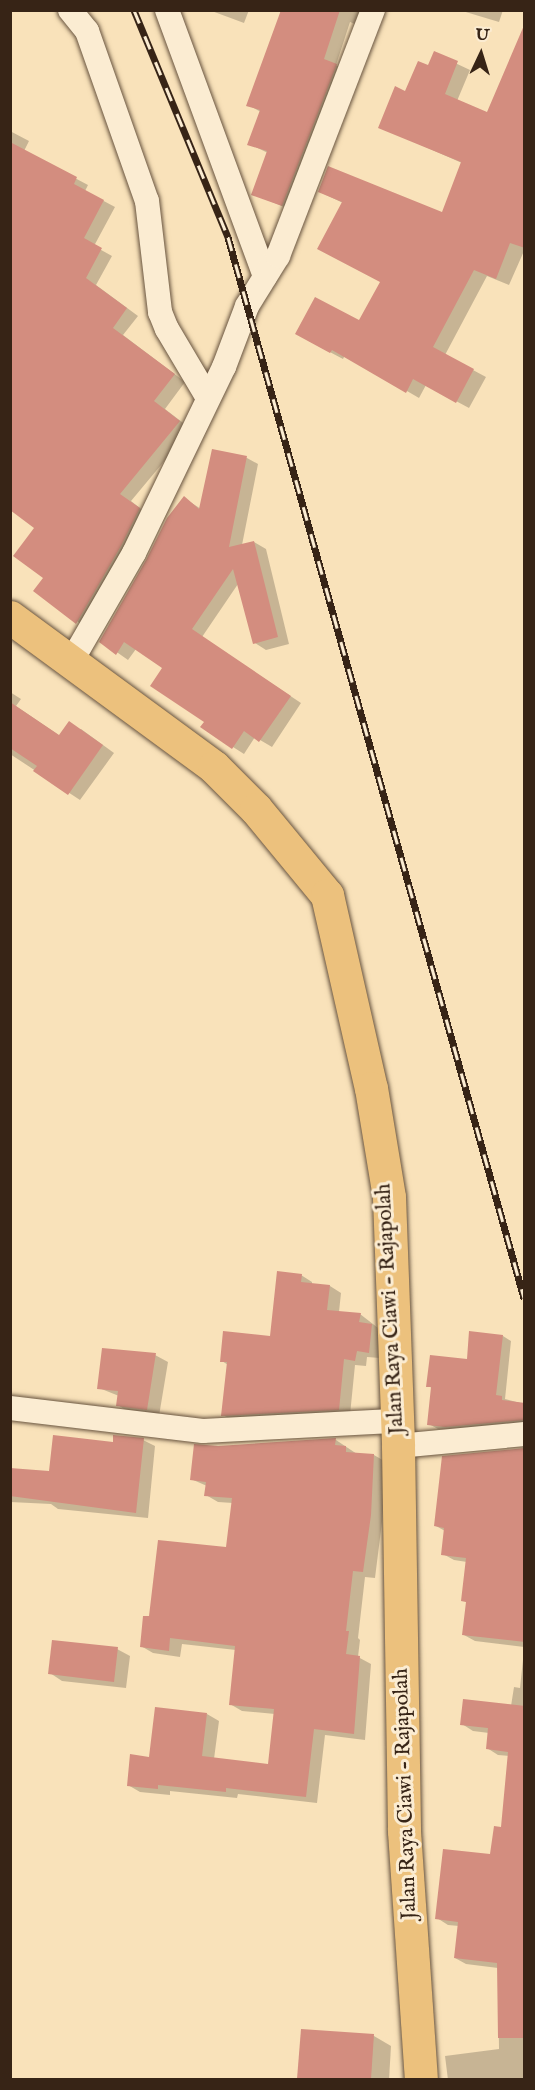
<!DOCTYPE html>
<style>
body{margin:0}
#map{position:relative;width:535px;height:2090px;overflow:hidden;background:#f9e2ba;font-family:"IM FELL English",serif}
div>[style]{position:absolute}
.shadow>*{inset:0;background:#0003}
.building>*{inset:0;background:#d38d7f}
.roads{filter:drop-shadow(0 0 2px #68543f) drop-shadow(0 0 2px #68543f)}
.minor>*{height:24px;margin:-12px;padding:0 12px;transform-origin:12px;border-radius:12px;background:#fbecd2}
.trunk>*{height:33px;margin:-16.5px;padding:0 16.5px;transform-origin:16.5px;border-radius:16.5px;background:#ecc17d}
.rail>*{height:7px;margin-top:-3.5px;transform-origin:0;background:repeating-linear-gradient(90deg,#fbecd2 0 14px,#372416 0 28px);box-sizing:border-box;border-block:2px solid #372416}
span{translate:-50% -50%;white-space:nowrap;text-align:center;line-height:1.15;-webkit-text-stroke:6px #fbecd2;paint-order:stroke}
.street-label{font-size:21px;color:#372416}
.frame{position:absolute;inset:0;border:12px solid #372416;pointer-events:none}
.north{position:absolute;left:451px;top:24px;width:60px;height:60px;-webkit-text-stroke:4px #fbecd2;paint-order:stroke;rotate:4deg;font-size:16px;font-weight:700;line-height:24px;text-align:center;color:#372416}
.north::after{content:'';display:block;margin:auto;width:21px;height:27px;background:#372416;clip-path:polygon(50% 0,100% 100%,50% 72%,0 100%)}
</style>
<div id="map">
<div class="shadow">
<i style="clip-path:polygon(209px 10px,249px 10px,244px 23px)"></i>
<i style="clip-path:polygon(282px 10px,372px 10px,365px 28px,350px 22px,336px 65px,348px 72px,294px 211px,253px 194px,268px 153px,249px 144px,261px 112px,248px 105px)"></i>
<i style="clip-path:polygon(459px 10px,503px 10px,499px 22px)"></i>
<i style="clip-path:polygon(434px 53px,470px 70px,457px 101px,488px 114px,524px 66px,524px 251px,509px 285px,487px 276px,445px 355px,486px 377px,469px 408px,426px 385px,419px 398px,345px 355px,343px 359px,309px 341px,360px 323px,381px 282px,343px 203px,320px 192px,443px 214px,462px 163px,380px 127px,429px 67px)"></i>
<i style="clip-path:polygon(10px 131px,29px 141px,24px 151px,88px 185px,85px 191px,115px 207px,94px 246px,112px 256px,96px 285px,138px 316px,123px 335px,185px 382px,165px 409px,191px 429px,131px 501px,150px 516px,88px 629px,35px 591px,45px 578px,10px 369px)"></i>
<i style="clip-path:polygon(213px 451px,247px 458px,258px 464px,242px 545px,254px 542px,266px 549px,289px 644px,266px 650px,255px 643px,238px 584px,202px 637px,301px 703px,272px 747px,255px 737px,244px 754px,233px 747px,206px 722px,164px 668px,136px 649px,128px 660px,101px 641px,184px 498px,201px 509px)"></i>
<i style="clip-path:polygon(10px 692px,21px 699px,16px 706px,60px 736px,81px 729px,114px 753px,80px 800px,10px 754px)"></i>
<i style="clip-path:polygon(301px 1275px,312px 1282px,312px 1285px,330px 1286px,341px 1293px,339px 1312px,360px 1314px,382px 1331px,380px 1358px,367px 1357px,366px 1366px,355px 1365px,350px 1415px,233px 1421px,223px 1415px,228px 1365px,222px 1361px,271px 1338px)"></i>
<i style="clip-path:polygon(503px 1336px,511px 1341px,505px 1399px,524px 1404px,524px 1425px,455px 1431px,438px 1429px,429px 1424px,432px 1388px,428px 1386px)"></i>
<i style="clip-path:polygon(155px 1355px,168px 1362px,159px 1416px,130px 1413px,118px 1405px,119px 1396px,99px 1388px)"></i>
<i style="clip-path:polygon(143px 1440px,155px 1446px,148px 1518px,58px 1509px,51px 1504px,10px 1502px,10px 1470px,50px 1473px,114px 1443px)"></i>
<i style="clip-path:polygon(336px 1440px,357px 1454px,374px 1455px,386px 1462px,382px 1522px,375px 1578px,365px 1577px,358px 1638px,360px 1640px,358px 1657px,371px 1664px,365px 1740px,325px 1735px,317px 1803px,238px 1794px,237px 1798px,170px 1791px,170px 1795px,140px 1792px,128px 1785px,151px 1758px,207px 1714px,219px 1721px,214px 1759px,269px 1765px,275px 1714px,242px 1711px,230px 1704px,236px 1650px,182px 1644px,180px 1657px,153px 1653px,141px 1646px,151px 1618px,228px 1549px,233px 1503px,218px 1502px,206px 1495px,207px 1486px,191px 1479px,218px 1447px)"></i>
<i style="clip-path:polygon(524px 1452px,524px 1647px,475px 1641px,464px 1635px,468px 1603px,463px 1600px,467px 1562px,454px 1560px,443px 1554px,445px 1531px,436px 1526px)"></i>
<i style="clip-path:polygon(117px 1649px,130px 1656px,126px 1688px,62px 1681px,50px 1673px)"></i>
<i style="clip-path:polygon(524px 1650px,524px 2080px,448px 2080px,445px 2056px,499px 2049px,498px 1968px,466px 1964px,455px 1958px,459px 1926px,448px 1925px,437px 1918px,492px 1856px,502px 1828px,510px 1756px,498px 1755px,487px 1748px,489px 1733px,473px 1731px,462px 1724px,511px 1706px,514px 1687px,520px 1688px)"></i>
<i style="clip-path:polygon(302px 2031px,374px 2036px,391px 2046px,389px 2080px,299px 2080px)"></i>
</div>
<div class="building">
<i style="clip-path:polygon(281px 10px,340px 10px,324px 59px,337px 64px,282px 206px,251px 195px,267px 151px,247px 145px,260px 110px,246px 106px)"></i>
<i style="clip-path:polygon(525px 23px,525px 248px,510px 243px,496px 279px,474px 270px,433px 347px,474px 369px,456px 403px,413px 379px,406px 393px,332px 350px,330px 353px,295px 334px,315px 297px,359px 320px,380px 282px,317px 249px,342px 202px,318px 192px,328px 166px,442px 212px,461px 162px,378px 128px,395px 86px,405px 91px,418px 61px,428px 65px,434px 51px,458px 61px,445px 94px,487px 112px)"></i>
<i style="clip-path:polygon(10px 142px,77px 177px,74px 184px,104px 200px,84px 238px,102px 248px,86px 278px,127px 308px,113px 328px,175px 374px,154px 401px,180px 421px,120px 494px,140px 508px,121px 546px,76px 624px,33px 591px,43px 578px,13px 556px,34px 528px,10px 510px)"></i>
<i style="clip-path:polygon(212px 449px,247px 456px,229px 547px,254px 541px,278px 637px,253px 644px,233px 569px,192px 629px,291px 696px,259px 742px,244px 731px,232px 749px,200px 727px,204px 722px,150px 686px,162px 668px,124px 642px,116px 655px,99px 642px,146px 560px,167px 518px,184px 496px,199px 509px)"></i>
<i style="clip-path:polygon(10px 702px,59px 735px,69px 721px,103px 745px,68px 795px,33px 771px,37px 766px,10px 748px)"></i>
<i style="clip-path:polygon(277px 1271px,302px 1274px,301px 1282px,330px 1285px,327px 1310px,361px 1313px,359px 1322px,372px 1324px,369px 1353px,357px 1351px,355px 1361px,344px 1359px,339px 1410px,221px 1416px,227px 1362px,220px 1362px,223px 1331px,270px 1336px)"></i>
<i style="clip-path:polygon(469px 1331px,503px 1335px,496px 1395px,502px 1396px,502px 1400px,525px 1403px,525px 1420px,445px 1427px,427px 1425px,431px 1387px,426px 1387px,430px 1355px,467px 1359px)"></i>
<i style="clip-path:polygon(102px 1348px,156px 1353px,147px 1410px,116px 1406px,118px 1391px,97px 1389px)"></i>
<i style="clip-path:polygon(53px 1435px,113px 1442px,113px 1435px,144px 1438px,136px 1513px,10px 1496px,10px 1468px,49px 1471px)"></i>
<i style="clip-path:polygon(336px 1438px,335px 1445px,346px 1446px,346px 1452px,374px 1454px,371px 1515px,363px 1572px,353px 1571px,346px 1631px,349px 1631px,346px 1654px,360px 1656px,354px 1734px,314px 1729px,306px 1797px,226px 1788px,226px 1792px,158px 1785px,158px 1789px,127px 1786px,130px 1754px,149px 1757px,155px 1707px,207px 1713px,202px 1756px,268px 1764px,274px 1709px,229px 1705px,235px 1646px,170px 1638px,169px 1651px,140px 1647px,143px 1616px,149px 1616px,158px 1540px,226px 1547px,232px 1498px,204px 1496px,206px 1482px,190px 1480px,194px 1444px,218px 1446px)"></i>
<i style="clip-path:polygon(525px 1448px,525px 1642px,462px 1635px,466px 1602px,461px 1601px,466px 1558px,441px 1555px,444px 1528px,434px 1526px,442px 1456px)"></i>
<i style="clip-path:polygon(52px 1640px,118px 1647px,114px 1682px,48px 1674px)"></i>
<i style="clip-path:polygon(463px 1699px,525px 1706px,525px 2038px,498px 2038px,497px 1963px,454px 1958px,458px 1922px,435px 1919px,443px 1849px,490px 1854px,494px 1826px,501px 1827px,508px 1752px,486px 1749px,488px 1728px,460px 1725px)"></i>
<i style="clip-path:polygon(301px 2029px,374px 2034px,371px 2079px,297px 2079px)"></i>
</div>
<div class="roads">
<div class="minor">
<i style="left:70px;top:10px;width:27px;rotate:51deg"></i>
<i style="left:87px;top:31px;width:180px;rotate:70.6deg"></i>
<i style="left:147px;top:201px;width:112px;rotate:83.3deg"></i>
<i style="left:160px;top:312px;width:18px;rotate:68deg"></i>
<i style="left:167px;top:329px;width:80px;rotate:59.3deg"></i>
<i style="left:167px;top:10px;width:284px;rotate:69.8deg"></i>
<i style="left:71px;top:662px;width:126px;rotate:-60deg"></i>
<i style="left:134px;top:553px;width:207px;rotate:-64.2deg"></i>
<i style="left:224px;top:367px;width:65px;rotate:-69.3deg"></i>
<i style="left:247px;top:306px;width:59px;rotate:-58.2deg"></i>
<i style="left:278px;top:256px;width:264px;rotate:-68.9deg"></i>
<i style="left:10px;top:1408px;width:194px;rotate:6.8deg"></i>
<i style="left:203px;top:1431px;width:194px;rotate:-3deg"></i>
<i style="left:398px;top:1446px;width:127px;rotate:-5.4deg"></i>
</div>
<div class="trunk">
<i style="left:10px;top:617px;width:253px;rotate:36.3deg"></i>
<i style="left:214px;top:767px;width:59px;rotate:45deg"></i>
<i style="left:256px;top:809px;width:112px;rotate:50.5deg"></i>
<i style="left:327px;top:895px;width:198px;rotate:77.2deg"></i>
<i style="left:371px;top:1088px;width:110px;rotate:80.6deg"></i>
<i style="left:389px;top:1197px;width:249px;rotate:87.9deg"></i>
<i style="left:398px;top:1446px;width:385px;rotate:89.1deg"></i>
<i style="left:404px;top:1831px;width:250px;rotate:86.1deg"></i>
</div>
</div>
<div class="rail">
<i style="left:134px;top:10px;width:246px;rotate:67.5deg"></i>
<i style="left:228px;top:237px;width:1102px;rotate:74.41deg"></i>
</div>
<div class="street-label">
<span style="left:391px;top:1309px;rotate:-93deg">Jalan Raya Ciawi - Rajapolah</span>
<span style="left:406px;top:1794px;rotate:-92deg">Jalan Raya Ciawi - Rajapolah</span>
</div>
<div class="frame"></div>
<div class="north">U</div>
</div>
